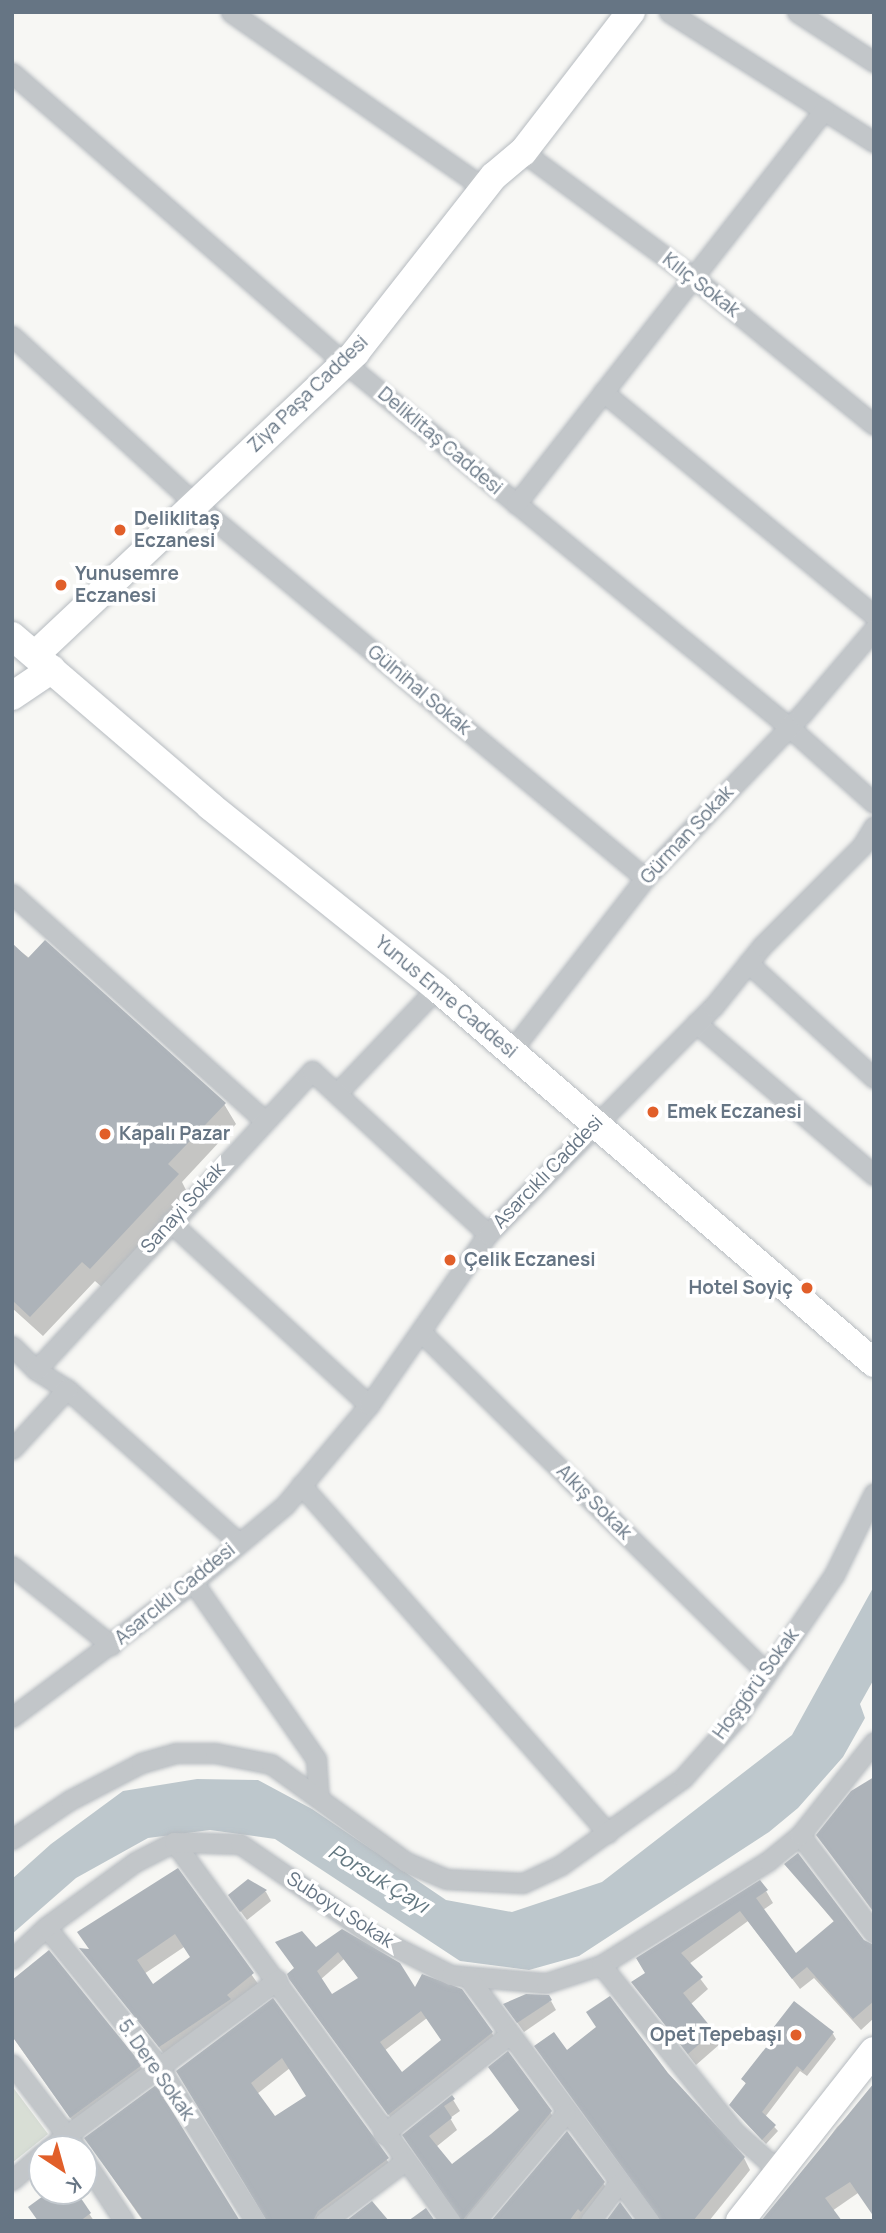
<!DOCTYPE html>
<meta charset="utf-8">
<style>
body{margin:0}
#map{position:relative;width:886px;height:2233px;overflow:hidden;background:#f7f7f4;font-family:Manrope,sans-serif}
div>[style]{position:absolute}
.green>*{inset:0;background:#d8ded5}
.water>*{inset:0;background:#bdc7cc}
.shadow>*{inset:0;background:#0003}
.building>*{inset:0;background:#adb3b9}
.roads{filter:drop-shadow(0 0 2px #b6bbc0) drop-shadow(0 0 2px #b6bbc0)}
.street>*{height:19px;margin:-9.5px;padding:0 9.5px;transform-origin:9.5px;border-radius:9.5px;background:#c2c6c9}
.secondary>*{height:28px;margin:-14px;padding:0 14px;transform-origin:14px;border-radius:14px;background:#fff}
.dots>*{width:19px;height:19px;translate:-50% -50%;box-sizing:border-box;border:4px solid #fff;border-radius:50%}
span{translate:-50% -50%;white-space:nowrap;text-align:center;line-height:1.15;-webkit-text-stroke:7px #fff;paint-order:stroke}
.street-label{font-size:19px;color:#667584}
.poi-label{font-size:19px;color:#667584;font-weight:700}
.left{translate:0 -50%;text-align:left}
.right{translate:-100% -50%;text-align:right}
.water-label{font-size:21px;color:#627780;font-style:italic}
.frame{position:absolute;inset:0;border:14px solid #667584;pointer-events:none}
.north{position:absolute;left:28px;top:2135px;width:70px;height:70px;box-sizing:border-box;background:#fff;border:2px solid #c2c8ce;border-radius:50%;rotate:144deg;font-size:19px;font-weight:700;line-height:28px;text-align:center;color:#667584}
.north::after{content:'';display:block;margin:auto;width:24px;height:32px;background:#e15f2a;clip-path:polygon(50% 0,100% 100%,50% 72%,0 100%)}
</style>
<div id="map">
<div class="green">
<i style="clip-path:polygon(12px 2086px,48px 2134px,12px 2163px)"></i>
</div>
<div class="water">
<i style="clip-path:polygon(874px 1586px,874px 1679px,860px 1704px,865px 1718px,843px 1757px,798px 1808px,769px 1832px,579px 1956px,529px 1970px,460px 1961px,275px 1839px,210px 1830px,148px 1838px,76px 1878px,12px 1934px,12px 1879px,51px 1844px,123px 1791px,197px 1779px,258px 1780px,312px 1809px,446px 1900px,512px 1912px,602px 1882px,792px 1735px)"></i>
</div>
<div class="shadow">
<i style="clip-path:polygon(12px 945px,224px 1104px,236px 1124px,182px 1182px,189px 1196px,103px 1288px,95px 1281px,43px 1336px,12px 1308px)"></i>
<i style="clip-path:polygon(874px 1779px,874px 1913px,818px 1835px)"></i>
<i style="clip-path:polygon(787px 1864px,863px 1942px,874px 1947px,874px 2018px,861px 2030px,814px 1978px,800px 1989px,748px 1921px,689px 1964px,708px 1989px,691px 2004px,720px 2044px,696px 2065px,633px 1983px,647px 1974px,638px 1958px,766px 1891px,773px 1903px,763px 1910px,796px 1955px,835px 1923px)"></i>
<i style="clip-path:polygon(evenodd,177px 1870px,261px 1988px,169px 2060px,82px 1950px,91px 1951px,177px 1870px,184px 1947px,192px 1958px,152px 1986px,144px 1974px,184px 1947px)"></i>
<i style="clip-path:polygon(248px 1881px,266px 1892px,271px 1901px,247px 1920px,236px 1905px)"></i>
<i style="clip-path:polygon(evenodd,342px 1931px,416px 1990px,492px 2033px,496px 2041px,394px 2122px,296px 1988px,342px 1931px,344px 1959px,359px 1979px,331px 1997px,320px 1980px,344px 1959px,342px 1931px,427px 2018px,443px 2041px,401px 2075px,384px 2051px,427px 2018px)"></i>
<i style="clip-path:polygon(evenodd,272px 2001px,394px 2170px,326px 2221px,267px 2221px,185px 2083px,272px 2001px,290px 2068px,308px 2096px,274px 2118px,257px 2094px,290px 2068px)"></i>
<i style="clip-path:polygon(551px 2001px,556px 2010px,524px 2032px,511px 2014px)"></i>
<i style="clip-path:polygon(833px 2034px,836px 2039px,807px 2076px,800px 2071px,765px 2117px,778px 2131px,766px 2144px,734px 2110px,747px 2085px,743px 2080px,772px 2043px,768px 2037px)"></i>
<i style="clip-path:polygon(12px 2036px,140px 2066px,148px 2079px,79px 2130px)"></i>
<i style="clip-path:polygon(566px 2052px,666px 2074px,744px 2158px,750px 2170px,709px 2221px,660px 2221px)"></i>
<i style="clip-path:polygon(490px 2068px,550px 2112px,557px 2123px,475px 2221px,461px 2221px,404px 2135px,452px 2098px,460px 2111px,450px 2118px,457px 2130px,436px 2147px,452px 2167px,520px 2111px)"></i>
<i style="clip-path:polygon(874px 2091px,858px 2193px,832px 2211px,767px 2221px,837px 2127px)"></i>
<i style="clip-path:polygon(93px 2149px,238px 2221px,143px 2221px)"></i>
<i style="clip-path:polygon(603px 2183px,610px 2194px,590px 2221px,494px 2221px)"></i>
<i style="clip-path:polygon(53px 2191px,74px 2191px,94px 2221px,38px 2221px)"></i>
</div>
<div class="building">
<i style="clip-path:polygon(45px 940px,226px 1103px,168px 1164px,179px 1174px,90px 1269px,82px 1262px,30px 1317px,12px 1300px,12px 943px,28px 958px)"></i>
<i style="clip-path:polygon(874px 1777px,874px 1912px,816px 1835px,851px 1791px)"></i>
<i style="clip-path:polygon(798px 1853px,864px 1940px,874px 1945px,874px 2001px,853px 2019px,807px 1967px,792px 1979px,740px 1911px,681px 1953px,703px 1977px,683px 1993px,714px 2031px,688px 2054px,631px 1982px,645px 1973px,636px 1958px,760px 1880px,768px 1890px,756px 1898px,796px 1953px,834px 1921px,784px 1864px)"></i>
<i style="clip-path:polygon(evenodd,178px 1868px,254px 1973px,227px 1995px,231px 1999px,159px 2047px,79px 1948px,89px 1949px,77px 1932px,178px 1868px,175px 1934px,190px 1957px,153px 1984px,137px 1960px,175px 1934px)"></i>
<i style="clip-path:polygon(248px 1879px,267px 1890px,240px 1912px,228px 1895px)"></i>
<i style="clip-path:polygon(evenodd,342px 1929px,400px 1963px,415px 1987px,422px 1974px,462px 1989px,493px 2032px,388px 2115px,289px 1979px,287px 1974px,294px 1968px,275px 1942px,302px 1931px,316px 1947px,342px 1929px,338px 1952px,358px 1978px,332px 1994px,317px 1971px,338px 1952px,342px 1929px,421px 2011px,441px 2040px,402px 2072px,380px 2042px,421px 2011px)"></i>
<i style="clip-path:polygon(49px 1950px,142px 2065px,70px 2118px,12px 2036px,12px 1980px)"></i>
<i style="clip-path:polygon(526px 1994px,549px 1995px,552px 2000px,517px 2023px,503px 2004px)"></i>
<i style="clip-path:polygon(610px 1996px,668px 2073px,745px 2157px,693px 2221px,661px 2221px,534px 2046px,554px 2032px,567px 2050px,596px 2027px,586px 2012px)"></i>
<i style="clip-path:polygon(evenodd,273px 1998px,389px 2158px,318px 2211px,313px 2221px,267px 2221px,176px 2071px,273px 1998px,282px 2058px,306px 2096px,275px 2116px,251px 2083px,282px 2058px)"></i>
<i style="clip-path:polygon(794px 2001px,834px 2032px,803px 2071px,797px 2066px,762px 2112px,776px 2125px,762px 2140px,729px 2105px,746px 2083px,741px 2079px,771px 2041px,766px 2037px)"></i>
<i style="clip-path:polygon(508px 2051px,552px 2111px,462px 2221px,402px 2135px,452px 2095px,455px 2099px,444px 2106px,452px 2118px,429px 2136px,452px 2164px,491px 2134px,519px 2110px,488px 2067px)"></i>
<i style="clip-path:polygon(874px 2083px,874px 2217px,850px 2182px,825px 2198px,842px 2221px,761px 2221px)"></i>
<i style="clip-path:polygon(156px 2085px,240px 2221px,144px 2221px,84px 2138px)"></i>
<i style="clip-path:polygon(567px 2131px,605px 2182px,581px 2212px,578px 2209px,569px 2221px,491px 2221px)"></i>
<i style="clip-path:polygon(50px 2191px,76px 2191px,91px 2213px,80px 2221px,38px 2221px,28px 2207px)"></i>
<i style="clip-path:polygon(372px 2201px,389px 2221px,346px 2221px)"></i>
<i style="clip-path:polygon(620px 2202px,634px 2221px,606px 2221px)"></i>
<i style="clip-path:polygon(426px 2208px,435px 2221px,408px 2221px)"></i>
</div>
<div class="roads">
<div class="street">
<i style="left:231px;top:12px;width:310px;rotate:34.8deg"></i>
<i style="left:669px;top:12px;width:243px;rotate:32.4deg"></i>
<i style="left:797px;top:12px;width:92px;rotate:33deg"></i>
<i style="left:12px;top:73px;width:442px;rotate:41.1deg"></i>
<i style="left:345px;top:363px;width:574px;rotate:39.35deg"></i>
<i style="left:789px;top:727px;width:114px;rotate:41.8deg"></i>
<i style="left:523px;top:152px;width:212px;rotate:36.4deg"></i>
<i style="left:694px;top:278px;width:232px;rotate:39.2deg"></i>
<i style="left:12px;top:336px;width:246px;rotate:42.5deg"></i>
<i style="left:193px;top:502px;width:588px;rotate:39.76deg"></i>
<i style="left:603px;top:392px;width:351px;rotate:39.5deg"></i>
<i style="left:516px;top:504px;width:500px;rotate:-51.98deg"></i>
<i style="left:12px;top:894px;width:337px;rotate:41.9deg"></i>
<i style="left:748px;top:963px;width:171px;rotate:42.4deg"></i>
<i style="left:696px;top:1023px;width:234px;rotate:40.5deg"></i>
<i style="left:511px;top:1051px;width:219px;rotate:-52.2deg"></i>
<i style="left:645px;top:878px;width:226px;rotate:-46.3deg"></i>
<i style="left:801px;top:715px;width:113px;rotate:-49.7deg"></i>
<i style="left:337px;top:1093px;width:145px;rotate:-46.4deg"></i>
<i style="left:170px;top:1222px;width:270px;rotate:42.6deg"></i>
<i style="left:422px;top:1333px;width:482px;rotate:44.6deg"></i>
<i style="left:12px;top:1346px;width:34px;rotate:45deg"></i>
<i style="left:36px;top:1370px;width:36px;rotate:32deg"></i>
<i style="left:67px;top:1389px;width:229px;rotate:41.8deg"></i>
<i style="left:36px;top:1370px;width:407px;rotate:-47.3deg"></i>
<i style="left:312px;top:1071px;width:240px;rotate:42.8deg"></i>
<i style="left:12px;top:1449px;width:81px;rotate:-47.5deg"></i>
<i style="left:301px;top:1485px;width:464px;rotate:48.6deg"></i>
<i style="left:12px;top:1566px;width:127px;rotate:38.6deg"></i>
<i style="left:193px;top:1582px;width:216px;rotate:55.2deg"></i>
<i style="left:316px;top:1759px;width:39px;rotate:86deg"></i>
<i style="left:12px;top:1717px;width:226px;rotate:-36.7deg"></i>
<i style="left:193px;top:1582px;width:120px;rotate:-39.9deg"></i>
<i style="left:285px;top:1505px;width:131px;rotate:-50deg"></i>
<i style="left:369px;top:1405px;width:208px;rotate:-55.2deg"></i>
<i style="left:488px;top:1234px;width:320px;rotate:-45.3deg"></i>
<i style="left:713px;top:1007px;width:78px;rotate:-51.2deg"></i>
<i style="left:762px;top:946px;width:141px;rotate:-45deg"></i>
<i style="left:862px;top:846px;width:23px;rotate:-59deg"></i>
<i style="left:800px;top:1835px;width:123px;rotate:52.9deg"></i>
<i style="left:12px;top:1839px;width:70px;rotate:-33.9deg"></i>
<i style="left:70px;top:1800px;width:80px;rotate:-27.5deg"></i>
<i style="left:141px;top:1763px;width:35px;rotate:-16deg"></i>
<i style="left:175px;top:1753px;width:40px"></i>
<i style="left:215px;top:1753px;width:57px;rotate:11.1deg"></i>
<i style="left:271px;top:1764px;width:167px;rotate:36deg"></i>
<i style="left:406px;top:1862px;width:43px;rotate:23deg"></i>
<i style="left:446px;top:1879px;width:77px;rotate:3deg"></i>
<i style="left:523px;top:1883px;width:42px;rotate:-25.3deg"></i>
<i style="left:561px;top:1865px;width:150px;rotate:-35.5deg"></i>
<i style="left:683px;top:1778px;width:80px;rotate:-48.5deg"></i>
<i style="left:736px;top:1718px;width:173px;rotate:-55.6deg"></i>
<i style="left:834px;top:1575px;width:91px;rotate:-64deg"></i>
<i style="left:174px;top:1842px;width:469px;rotate:53.9deg"></i>
<i style="left:46px;top:1927px;width:178px;rotate:50.9deg"></i>
<i style="left:158px;top:2065px;width:184px;rotate:58.1deg"></i>
<i style="left:12px;top:1959px;width:47px;rotate:-43.3deg"></i>
<i style="left:46px;top:1927px;width:110px;rotate:-36.1deg"></i>
<i style="left:135px;top:1862px;width:44px;rotate:-27.1deg"></i>
<i style="left:174px;top:1842px;width:66px;rotate:1.7deg"></i>
<i style="left:240px;top:1844px;width:163px;rotate:34.5deg"></i>
<i style="left:374px;top:1936px;width:86px;rotate:26.9deg"></i>
<i style="left:451px;top:1975px;width:95px;rotate:4.8deg"></i>
<i style="left:546px;top:1983px;width:58px;rotate:-18.1deg"></i>
<i style="left:601px;top:1965px;width:197px;rotate:-31.9deg"></i>
<i style="left:768px;top:1861px;width:41px;rotate:-39.1deg"></i>
<i style="left:800px;top:1835px;width:119px;rotate:-51.5deg"></i>
<i style="left:601px;top:1965px;width:214px;rotate:51.3deg"></i>
<i style="left:735px;top:2132px;width:59px;rotate:41.6deg"></i>
<i style="left:468px;top:1977px;width:304px;rotate:53.4deg"></i>
<i style="left:12px;top:2064px;width:107px;rotate:52.6deg"></i>
<i style="left:383px;top:2134px;width:162px;rotate:-38.2deg"></i>
<i style="left:48px;top:2149px;width:285px;rotate:-36.4deg"></i>
<i style="left:84px;top:2160px;width:73px;rotate:56.7deg"></i>
<i style="left:12px;top:2180px;width:40px;rotate:-41deg"></i>
<i style="left:325px;top:2221px;width:99px;rotate:-36.8deg"></i>
<i style="left:475px;top:2221px;width:141px;rotate:-49.9deg"></i>
<i style="left:590px;top:2221px;width:48px;rotate:-52.7deg"></i>
</div>
<div class="secondary">
<i style="left:12px;top:636px;width:261px;rotate:40.6deg"></i>
<i style="left:210px;top:806px;width:291px;rotate:38.7deg"></i>
<i style="left:437px;top:988px;width:576px;rotate:40.63deg"></i>
<i style="left:36px;top:654px;width:439px;rotate:-43.3deg"></i>
<i style="left:355px;top:353px;width:225px;rotate:-51.9deg"></i>
<i style="left:494px;top:176px;width:38px;rotate:-40deg"></i>
<i style="left:523px;top:152px;width:177px;rotate:-52.4deg"></i>
<i style="left:12px;top:696px;width:48px;rotate:-34deg"></i>
<i style="left:740px;top:2221px;width:216px;rotate:-51.8deg"></i>
</div>
</div>
<div class="dots">
<i style="left:120px;top:530px;background:#e15f2a"></i>
<i style="left:61px;top:585px;background:#e15f2a"></i>
<i style="left:653px;top:1112px;background:#e15f2a"></i>
<i style="left:105px;top:1134px;background:#e15f2a"></i>
<i style="left:450px;top:1260px;background:#e15f2a"></i>
<i style="left:807px;top:1288px;background:#e15f2a"></i>
<i style="left:796px;top:2035px;background:#e15f2a"></i>
</div>
<div class="street-label">
<span style="left:701px;top:285px;rotate:38deg">Kılıç Sokak</span>
<span style="left:308px;top:394px;rotate:-44deg">Ziya Paşa Caddesi</span>
<span style="left:440px;top:441px;rotate:40deg">Deliklitaş Caddesi</span>
<span style="left:419px;top:690px;rotate:40deg">Gülnihal Sokak</span>
<span style="left:687px;top:835px;rotate:-47deg">Gürman Sokak</span>
<span style="left:446px;top:997px;rotate:40deg">Yunus Emre Caddesi</span>
<span style="left:548px;top:1172px;rotate:-46deg">Asarcıklı Caddesi</span>
<span style="left:183px;top:1208px;rotate:-48deg">Sanayi Sokak</span>
<span style="left:594px;top:1502px;rotate:45deg">Alkış Sokak</span>
<span style="left:175px;top:1594px;rotate:-39deg">Asarcıklı Caddesi</span>
<span style="left:756px;top:1684px;rotate:-54deg">Hoşgörü Sokak</span>
<span style="left:340px;top:1910px;rotate:33deg">Suboyu Sokak</span>
<span style="left:156px;top:2070px;rotate:55deg">5. Dere Sokak</span>
</div>
<div class="poi-label">
<span class="left" style="left:134px;top:530px">Deliklitaş<br>Eczanesi</span>
<span class="left" style="left:75px;top:585px">Yunusemre<br>Eczanesi</span>
<span class="left" style="left:667px;top:1112px">Emek Eczanesi</span>
<span class="left" style="left:119px;top:1134px">Kapalı Pazar</span>
<span class="left" style="left:464px;top:1260px">Çelik Eczanesi</span>
<span class="right" style="left:793px;top:1288px">Hotel Soyiç</span>
<span class="right" style="left:782px;top:2035px">Opet Tepebaşı</span>
</div>
<div class="water-label">
<span style="left:379px;top:1878px;rotate:31deg">Porsuk Çayı</span>
</div>
<div class="frame"></div>
<div class="north">K</div>
</div>
